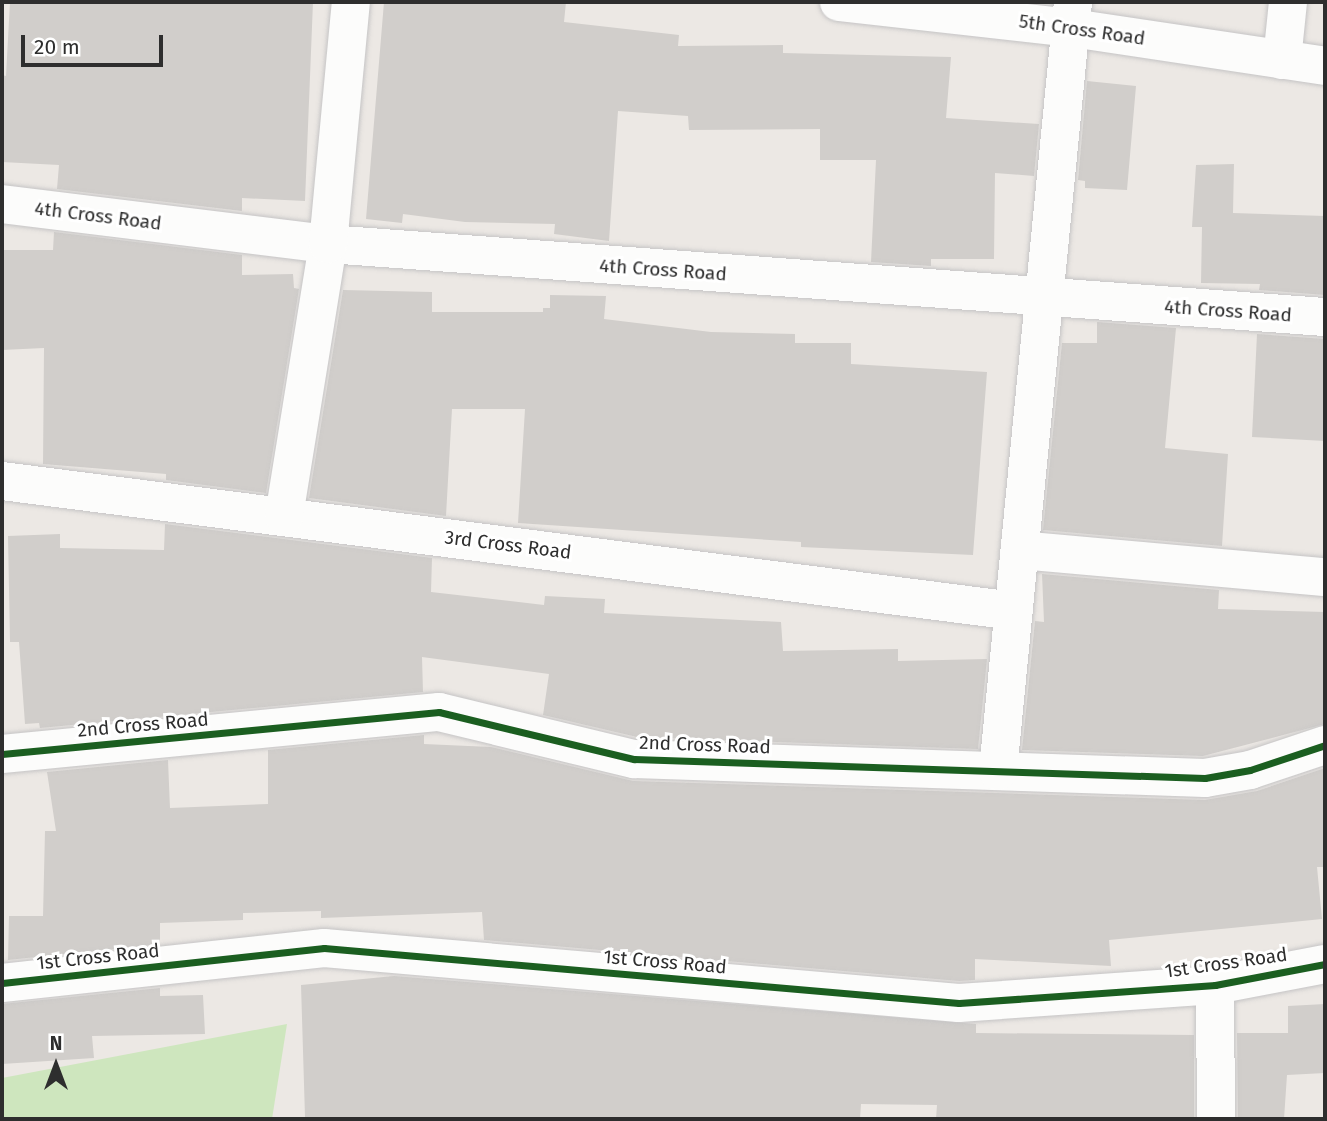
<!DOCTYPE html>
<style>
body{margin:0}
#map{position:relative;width:1327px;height:1121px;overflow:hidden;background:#ece8e4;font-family:"Fira Sans",sans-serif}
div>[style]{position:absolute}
.green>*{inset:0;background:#cee6be}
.building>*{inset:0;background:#d1cecb}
.roads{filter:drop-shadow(0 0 2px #c5c4c5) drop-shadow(0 0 2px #c5c4c5)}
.street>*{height:38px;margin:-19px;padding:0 19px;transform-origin:19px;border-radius:19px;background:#fcfcfb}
.cycleway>*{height:7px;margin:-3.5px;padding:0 3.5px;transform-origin:3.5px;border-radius:3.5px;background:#1b5e20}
span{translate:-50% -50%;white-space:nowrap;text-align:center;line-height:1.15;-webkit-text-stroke:6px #fff;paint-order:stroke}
.street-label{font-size:19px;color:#2e2e2e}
.frame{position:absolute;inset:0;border:4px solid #2e2e2e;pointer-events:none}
.north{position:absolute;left:21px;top:1030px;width:70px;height:70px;-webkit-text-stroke:5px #fff;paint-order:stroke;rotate:0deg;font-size:19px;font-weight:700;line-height:28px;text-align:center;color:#2e2e2e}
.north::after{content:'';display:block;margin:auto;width:24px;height:32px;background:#2e2e2e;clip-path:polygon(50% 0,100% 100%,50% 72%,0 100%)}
.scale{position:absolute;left:21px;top:35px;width:142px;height:32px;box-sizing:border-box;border:4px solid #2e2e2e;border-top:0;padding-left:9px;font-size:21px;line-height:24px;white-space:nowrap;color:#2e2e2e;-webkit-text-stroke:5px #fff;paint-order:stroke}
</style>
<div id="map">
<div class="green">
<i style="clip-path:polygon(287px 1024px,272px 1119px,2px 1119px,2px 1078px)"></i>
</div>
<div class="building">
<i style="clip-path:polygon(10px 2px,313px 2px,305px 201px,242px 198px,242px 211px,57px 189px,59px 165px,2px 162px,2px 75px,6px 76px)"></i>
<i style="clip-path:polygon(384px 2px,566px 2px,564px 22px,679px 35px,678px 46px,783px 45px,783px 53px,951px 57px,946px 118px,1039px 124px,1034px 176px,995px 173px,994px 259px,931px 259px,931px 266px,871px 262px,876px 160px,820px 160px,820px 129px,689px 130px,688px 116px,618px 111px,609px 241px,554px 234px,555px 224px,465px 222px,403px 214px,402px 223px,366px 219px)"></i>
<i style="clip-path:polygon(1087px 81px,1136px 86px,1127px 190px,1085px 188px,1085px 181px,1078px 180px)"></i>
<i style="clip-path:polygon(1234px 164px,1233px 213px,1325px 216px,1325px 295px,1259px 290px,1260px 284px,1201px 283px,1202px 227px,1192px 227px,1196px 165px)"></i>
<i style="clip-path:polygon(54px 232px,242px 255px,242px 275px,293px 274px,294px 288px,299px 289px,266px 493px,166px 480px,166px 474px,43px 464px,44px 348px,2px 350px,2px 250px,53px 250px)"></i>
<i style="clip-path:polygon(343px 290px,432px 292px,432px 312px,543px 312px,543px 308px,550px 308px,550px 295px,606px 296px,604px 319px,711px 332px,795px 334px,795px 343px,851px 343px,851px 364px,987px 372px,973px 555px,801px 547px,801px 542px,518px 523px,525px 409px,452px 409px,446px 516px,309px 498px)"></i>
<i style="clip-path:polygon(1097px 322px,1176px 328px,1165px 448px,1228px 454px,1222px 546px,1043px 530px,1062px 343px,1097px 343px)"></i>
<i style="clip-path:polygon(1257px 334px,1325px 339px,1325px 441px,1252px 437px)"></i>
<i style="clip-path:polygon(165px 524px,432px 558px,431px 592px,544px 605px,545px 596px,605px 599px,604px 613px,781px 622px,783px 651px,898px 649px,898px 661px,987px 659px,978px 749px,637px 737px,543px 715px,549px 674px,422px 657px,423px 692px,40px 728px,39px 723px,25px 724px,19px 642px,10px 642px,8px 536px,60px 534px,60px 548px,164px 550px)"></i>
<i style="clip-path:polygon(1042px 574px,1219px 590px,1218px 609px,1325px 612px,1325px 724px,1203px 756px,1022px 750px,1035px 621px,1044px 622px)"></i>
<i style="clip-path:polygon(424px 735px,424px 744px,491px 747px,633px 781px,1205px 800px,1257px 791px,1325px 768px,1325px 867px,1317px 867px,1322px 919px,1109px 940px,1111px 966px,975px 959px,975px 980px,959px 981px,484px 940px,482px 912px,321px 918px,321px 911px,243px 913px,243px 920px,160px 923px,160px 944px,8px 960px,9px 916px,43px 916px,45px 831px,56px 831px,47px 772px,168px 760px,170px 808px,268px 804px,268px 750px)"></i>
<i style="clip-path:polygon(394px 976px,976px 1024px,976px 1033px,1194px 1035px,1194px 1119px,936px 1119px,937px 1105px,861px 1104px,860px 1119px,305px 1117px,301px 985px)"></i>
<i style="clip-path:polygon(160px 988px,160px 996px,203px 995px,205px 1034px,92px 1036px,94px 1058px,2px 1064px,2px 1004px)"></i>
<i style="clip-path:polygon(1325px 1004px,1325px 1073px,1287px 1075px,1284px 1119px,1238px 1119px,1237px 1033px,1288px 1033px,1288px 1006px)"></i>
</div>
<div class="roads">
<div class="street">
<i style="left:839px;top:2px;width:234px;rotate:6.4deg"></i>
<i style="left:1072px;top:28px;width:256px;rotate:8.5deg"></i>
<i style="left:1282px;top:60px;width:58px;rotate:-84.1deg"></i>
<i style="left:2px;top:204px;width:328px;rotate:7deg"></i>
<i style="left:328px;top:244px;width:1000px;rotate:4.19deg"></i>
<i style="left:2px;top:481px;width:1020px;rotate:7.32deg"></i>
<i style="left:284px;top:516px;width:276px;rotate:-80.8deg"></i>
<i style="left:328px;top:244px;width:243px;rotate:-84.6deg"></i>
<i style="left:1020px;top:550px;width:306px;rotate:5.1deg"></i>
<i style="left:2px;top:754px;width:439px;rotate:-5.5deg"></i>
<i style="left:439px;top:712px;width:201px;rotate:13.6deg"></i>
<i style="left:634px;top:759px;width:571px;rotate:1.91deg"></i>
<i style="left:1205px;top:778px;width:46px;rotate:-10.1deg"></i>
<i style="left:1250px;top:770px;width:79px;rotate:-18.4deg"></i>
<i style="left:998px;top:771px;width:773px;rotate:-84.43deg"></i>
<i style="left:2px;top:983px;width:324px;rotate:-6.2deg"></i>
<i style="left:324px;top:948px;width:637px;rotate:4.95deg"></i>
<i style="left:959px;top:1003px;width:257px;rotate:-4deg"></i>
<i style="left:1215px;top:985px;width:112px;rotate:-10.8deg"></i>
<i style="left:1215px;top:985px;width:134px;rotate:89.6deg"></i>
</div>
</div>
<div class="cycleway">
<i style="left:2px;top:754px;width:439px;rotate:-5.5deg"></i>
<i style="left:439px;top:712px;width:201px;rotate:13.6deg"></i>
<i style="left:634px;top:759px;width:571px;rotate:1.91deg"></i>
<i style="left:1205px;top:778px;width:46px;rotate:-10.1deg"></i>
<i style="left:1250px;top:770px;width:79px;rotate:-18.4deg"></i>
<i style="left:2px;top:983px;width:324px;rotate:-6.2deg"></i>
<i style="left:324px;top:948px;width:637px;rotate:4.95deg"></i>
<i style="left:959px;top:1003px;width:257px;rotate:-4deg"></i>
<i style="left:1215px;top:985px;width:112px;rotate:-10.8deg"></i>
</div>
<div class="street-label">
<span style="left:1082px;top:30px;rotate:8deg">5th Cross Road</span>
<span style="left:98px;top:216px;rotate:7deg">4th Cross Road</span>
<span style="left:663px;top:270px;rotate:4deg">4th Cross Road</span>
<span style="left:1228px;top:311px;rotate:4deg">4th Cross Road</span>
<span style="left:508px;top:545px;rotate:7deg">3rd Cross Road</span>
<span style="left:143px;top:725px;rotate:-5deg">2nd Cross Road</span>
<span style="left:705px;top:745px;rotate:2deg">2nd Cross Road</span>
<span style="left:98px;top:957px;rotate:-6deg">1st Cross Road</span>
<span style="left:665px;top:962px;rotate:5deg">1st Cross Road</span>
<span style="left:1226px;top:963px;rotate:-8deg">1st Cross Road</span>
</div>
<div class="frame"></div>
<div class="north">N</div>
<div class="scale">20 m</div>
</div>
